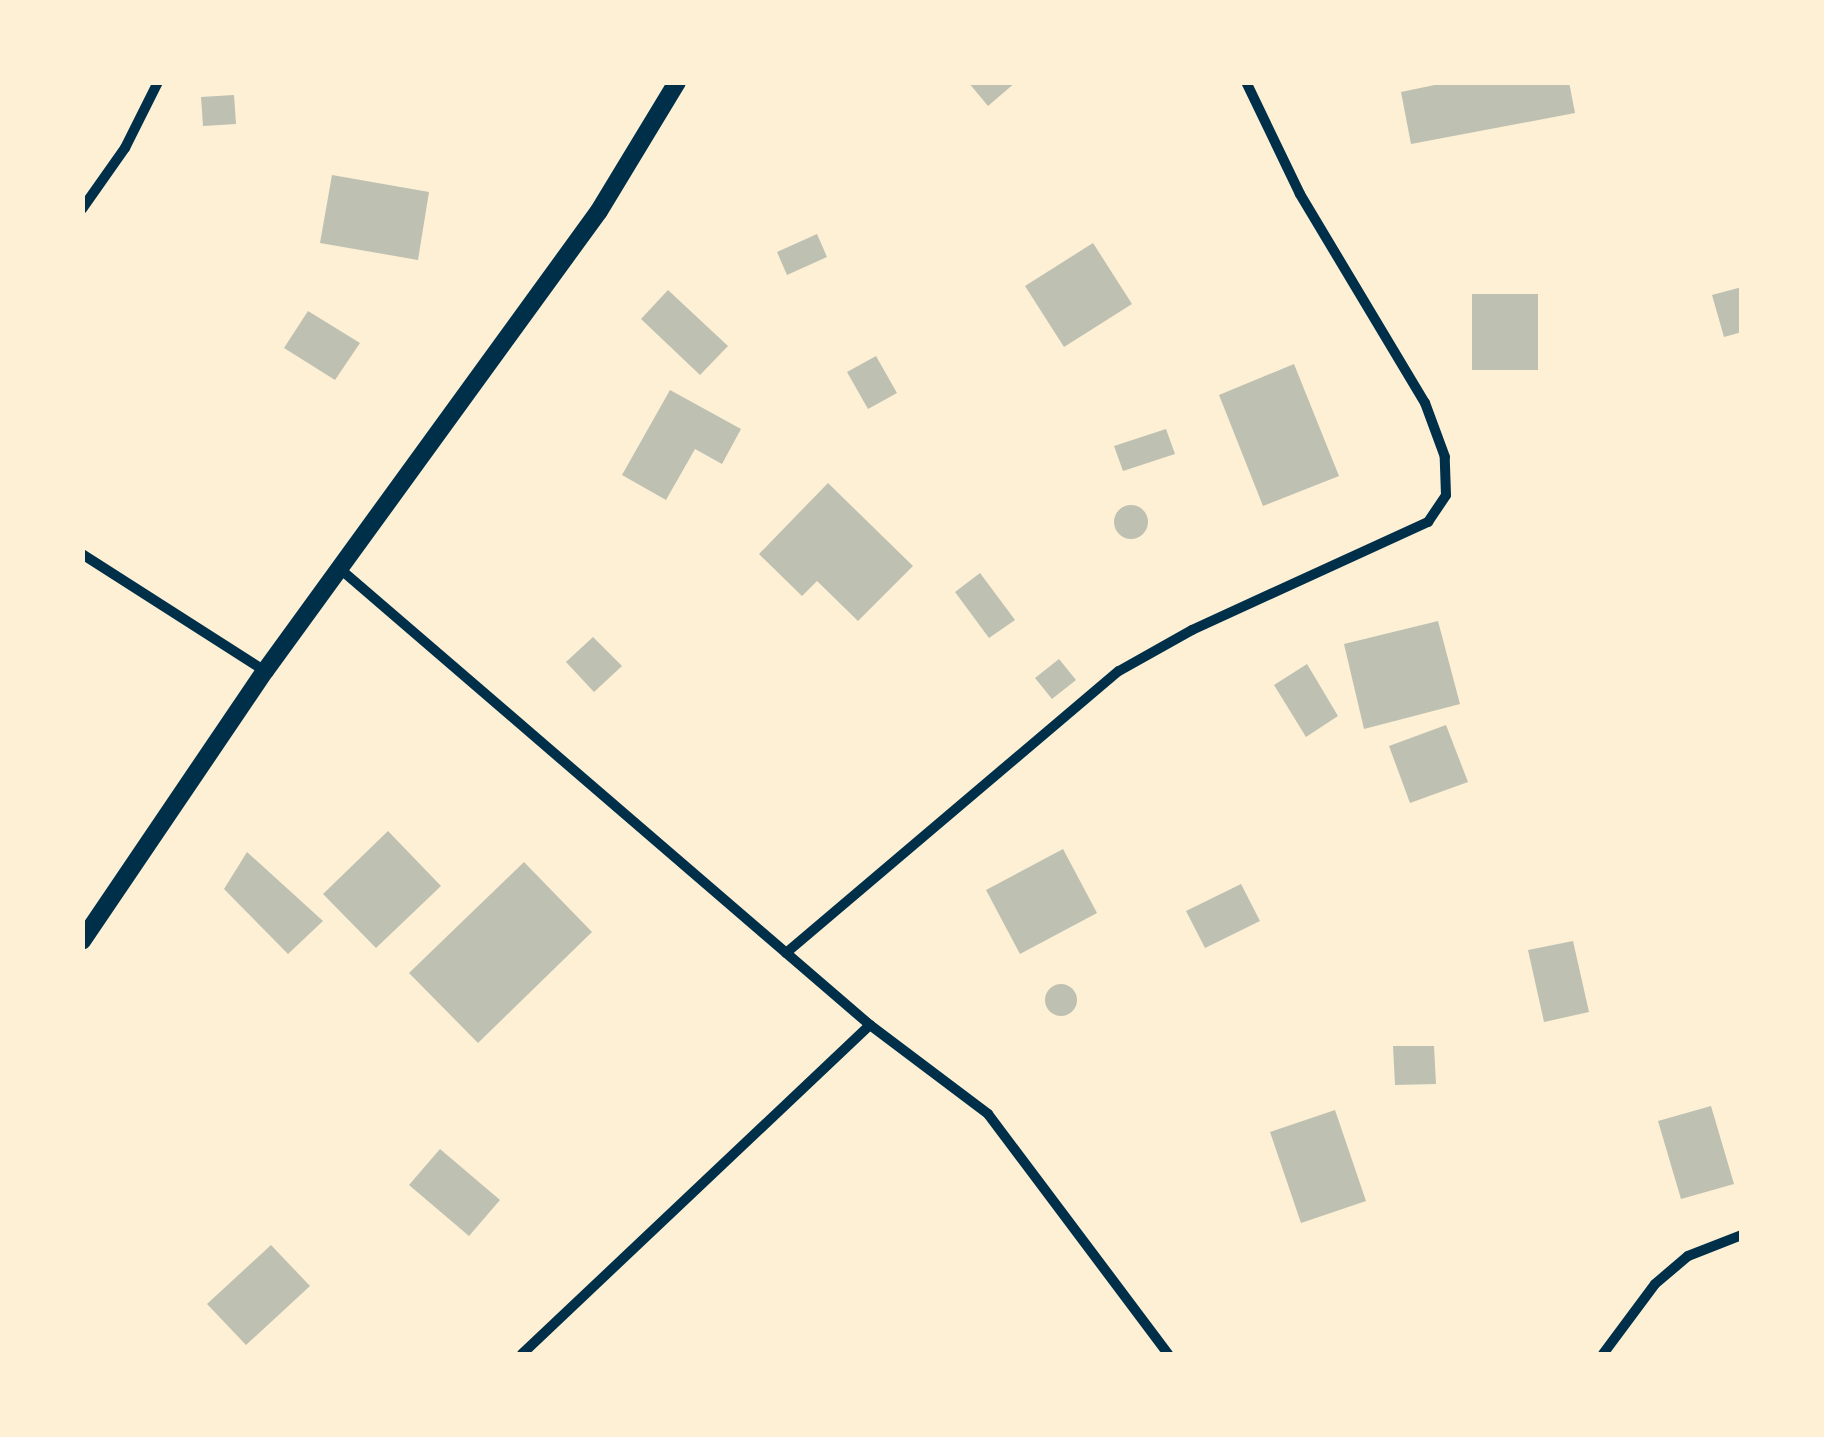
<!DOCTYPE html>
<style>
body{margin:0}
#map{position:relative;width:1824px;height:1437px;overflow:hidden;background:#fdf0d5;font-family:"PT Sans",sans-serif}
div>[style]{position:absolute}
.building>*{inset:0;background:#bec0b2}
.round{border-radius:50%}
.minor>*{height:10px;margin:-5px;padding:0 5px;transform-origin:5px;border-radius:5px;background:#003049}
.tertiary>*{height:18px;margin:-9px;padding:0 9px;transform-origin:9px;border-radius:9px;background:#003049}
span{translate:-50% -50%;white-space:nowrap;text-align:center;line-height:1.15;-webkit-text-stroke:8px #fdf0d5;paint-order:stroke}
.frame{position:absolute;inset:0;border:85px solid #fdf0d5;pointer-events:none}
</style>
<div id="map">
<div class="building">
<i style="clip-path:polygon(968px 82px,1016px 82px,988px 106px)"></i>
<i style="clip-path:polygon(1449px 82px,1569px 82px,1575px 113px,1411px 144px,1401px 92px)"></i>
<i style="clip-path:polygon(234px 95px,236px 124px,203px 126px,201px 97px)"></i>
<i style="clip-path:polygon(332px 175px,429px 192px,418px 260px,320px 243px)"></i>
<i style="clip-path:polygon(817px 234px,827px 257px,787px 275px,777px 252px)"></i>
<i style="clip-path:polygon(1093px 243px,1132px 304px,1064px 347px,1025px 286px)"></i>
<i style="clip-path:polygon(1742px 287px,1742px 332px,1724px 337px,1712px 295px)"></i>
<i style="clip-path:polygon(668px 290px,728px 346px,700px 375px,641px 319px)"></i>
<i style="clip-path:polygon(1472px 294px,1538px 294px,1538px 370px,1472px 370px)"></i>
<i style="clip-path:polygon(308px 311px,360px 343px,335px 380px,284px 348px)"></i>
<i style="clip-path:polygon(876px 356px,897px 393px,868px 409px,847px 372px)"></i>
<i style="clip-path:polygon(1294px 364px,1339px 476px,1263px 506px,1219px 395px)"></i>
<i style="clip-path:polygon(670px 390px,741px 429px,722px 464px,695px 449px,666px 500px,622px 475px)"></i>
<i style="clip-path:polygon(1166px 429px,1175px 454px,1123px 471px,1114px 446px)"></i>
<i style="clip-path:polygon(828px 483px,913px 566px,858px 621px,817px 581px,802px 596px,759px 554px)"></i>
<i class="round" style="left:1114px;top:505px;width:34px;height:34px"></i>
<i style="clip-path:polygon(980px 573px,1015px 620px,989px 638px,955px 592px)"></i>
<i style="clip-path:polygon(1438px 621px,1460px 704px,1364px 729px,1344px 644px)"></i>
<i style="clip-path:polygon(593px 637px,622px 666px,594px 692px,566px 662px)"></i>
<i style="clip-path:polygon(1059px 659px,1076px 680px,1052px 699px,1035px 678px)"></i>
<i style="clip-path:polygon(1307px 664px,1338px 716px,1306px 737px,1274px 685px)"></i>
<i style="clip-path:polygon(1446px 725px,1468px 782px,1410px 803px,1389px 746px)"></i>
<i style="clip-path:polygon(388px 831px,441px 886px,376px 948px,323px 894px)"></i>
<i style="clip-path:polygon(1063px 849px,1097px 913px,1020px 954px,986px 890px)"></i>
<i style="clip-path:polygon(247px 852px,323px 921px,288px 954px,224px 889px)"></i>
<i style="clip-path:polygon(524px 862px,592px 932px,478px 1043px,409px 973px)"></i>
<i style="clip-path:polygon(1241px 884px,1260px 921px,1205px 948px,1186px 911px)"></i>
<i style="clip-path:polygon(1573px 941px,1589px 1012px,1544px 1022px,1528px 950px)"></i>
<i class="round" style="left:1045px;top:984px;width:32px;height:32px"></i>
<i style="clip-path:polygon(1393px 1046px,1434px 1046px,1436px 1084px,1395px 1085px)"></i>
<i style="clip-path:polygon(1711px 1106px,1734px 1184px,1681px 1199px,1658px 1121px)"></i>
<i style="clip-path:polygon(1335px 1110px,1366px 1201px,1301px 1223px,1270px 1132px)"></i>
<i style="clip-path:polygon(440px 1149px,500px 1200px,469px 1236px,409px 1185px)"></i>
<i style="clip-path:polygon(271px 1245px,310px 1286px,246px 1345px,207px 1304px)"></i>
</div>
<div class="minor">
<i style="left:82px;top:209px;width:75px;rotate:-54.8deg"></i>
<i style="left:125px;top:148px;width:74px;rotate:-63.4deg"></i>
<i style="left:82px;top:554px;width:217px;rotate:32.6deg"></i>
<i style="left:339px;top:568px;width:701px;rotate:40.72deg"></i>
<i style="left:870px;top:1025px;width:148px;rotate:37deg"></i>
<i style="left:988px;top:1114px;width:300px;rotate:53.1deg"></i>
<i style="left:786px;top:953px;width:436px;rotate:-40.3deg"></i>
<i style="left:1119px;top:671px;width:84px;rotate:-29.3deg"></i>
<i style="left:1192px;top:630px;width:260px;rotate:-24.6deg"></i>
<i style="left:1428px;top:522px;width:32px;rotate:-56deg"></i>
<i style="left:1446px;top:495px;width:38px;rotate:-92deg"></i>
<i style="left:1445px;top:457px;width:58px;rotate:-110.3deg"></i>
<i style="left:1425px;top:403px;width:244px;rotate:-120.9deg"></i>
<i style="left:1300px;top:194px;width:124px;rotate:-115.7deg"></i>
<i style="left:522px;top:1354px;width:479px;rotate:-43.4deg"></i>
<i style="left:1603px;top:1354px;width:87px;rotate:-53.4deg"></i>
<i style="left:1655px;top:1284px;width:43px;rotate:-40.3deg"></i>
<i style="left:1688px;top:1256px;width:58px;rotate:-21.3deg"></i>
</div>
<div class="tertiary">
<i style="left:82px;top:941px;width:326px;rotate:-55.9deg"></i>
<i style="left:265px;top:671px;width:568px;rotate:-54.02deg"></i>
<i style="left:599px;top:211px;width:151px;rotate:-58.8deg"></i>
</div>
<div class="frame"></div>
</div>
